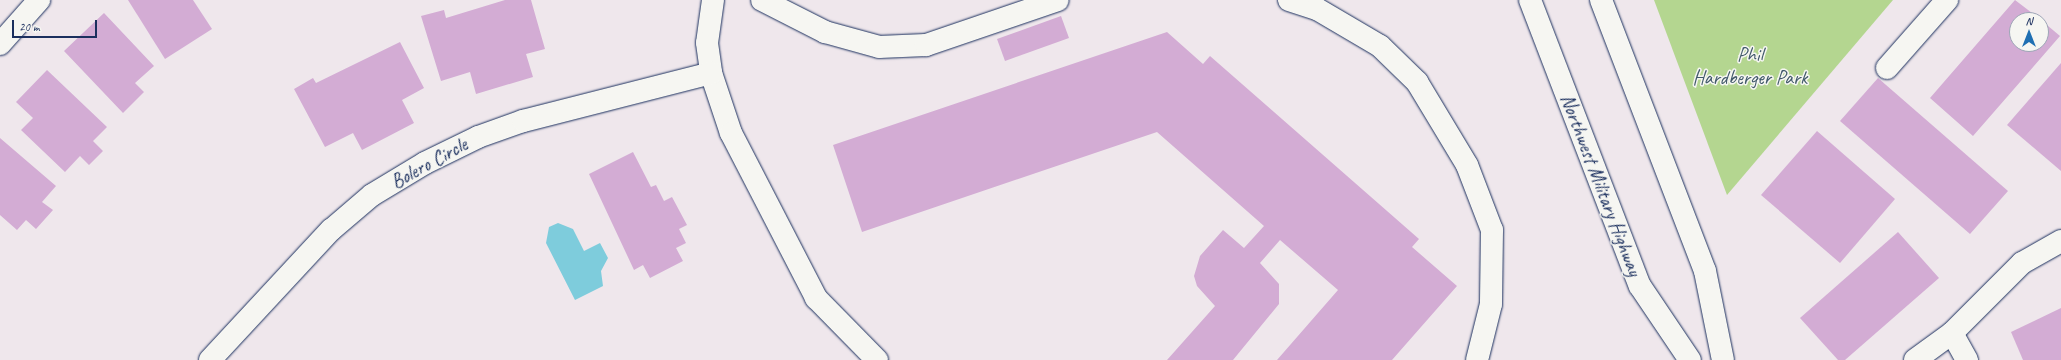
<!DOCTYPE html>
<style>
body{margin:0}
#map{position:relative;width:2061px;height:360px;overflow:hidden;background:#efe7ec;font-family:Caveat,sans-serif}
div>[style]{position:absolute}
.green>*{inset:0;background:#b4d690}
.water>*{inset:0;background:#7eccdc}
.building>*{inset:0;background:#d3acd4}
.roads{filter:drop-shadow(0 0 1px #1b2f5e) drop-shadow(0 0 1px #1b2f5e)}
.minor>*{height:22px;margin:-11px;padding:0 11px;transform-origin:11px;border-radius:11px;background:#f6f6f2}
.major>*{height:22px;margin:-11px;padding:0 11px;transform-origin:11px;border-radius:11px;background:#f6f6f2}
span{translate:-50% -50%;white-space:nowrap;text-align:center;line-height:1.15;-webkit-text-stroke:3px #f6f6f2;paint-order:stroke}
.park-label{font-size:20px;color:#41596a}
.street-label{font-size:20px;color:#1b2f5e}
.north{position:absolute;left:2009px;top:12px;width:40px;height:40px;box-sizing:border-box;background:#f6f6f2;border:1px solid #9ea6b7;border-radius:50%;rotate:0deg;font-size:11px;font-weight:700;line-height:16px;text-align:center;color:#1b2f5e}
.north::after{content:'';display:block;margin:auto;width:14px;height:18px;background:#1f6fb2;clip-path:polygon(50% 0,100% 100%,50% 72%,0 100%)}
.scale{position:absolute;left:12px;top:20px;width:85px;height:18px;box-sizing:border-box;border:2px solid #1b2f5e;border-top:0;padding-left:5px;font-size:12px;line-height:14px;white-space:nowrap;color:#1b2f5e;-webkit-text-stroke:3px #f6f6f2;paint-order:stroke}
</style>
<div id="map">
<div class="green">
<i style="clip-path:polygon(1654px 0,1893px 0,1727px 195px)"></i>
</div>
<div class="water">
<i style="clip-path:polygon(558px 223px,573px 229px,584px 251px,600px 243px,608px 258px,601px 271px,603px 286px,575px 300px,546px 243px,549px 227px)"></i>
</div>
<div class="building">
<i style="clip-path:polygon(128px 0,193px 0,212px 29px,165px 59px)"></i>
<i style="clip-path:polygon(505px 0,531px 0,545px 49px,526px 54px,533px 77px,476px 94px,470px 72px,441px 81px,421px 16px,444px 10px,446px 18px)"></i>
<i style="clip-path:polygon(2015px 0,2041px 20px,2017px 20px,2017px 44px,2041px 44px,2041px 20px,2060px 36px,1973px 136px,1930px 98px)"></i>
<i style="clip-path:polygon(104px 13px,154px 66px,135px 83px,144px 92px,123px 113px,64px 51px)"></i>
<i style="clip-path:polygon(1061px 16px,1069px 38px,1005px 61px,997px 39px)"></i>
<i style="clip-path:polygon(1167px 32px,1203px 64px,1210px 56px,1419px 239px,1412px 247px,1457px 286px,1392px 360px,1277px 360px,1338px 290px,1280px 240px,1260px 263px,1279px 284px,1279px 304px,1233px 360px,1167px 360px,1215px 306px,1197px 286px,1194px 276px,1200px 256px,1223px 230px,1244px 248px,1264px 226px,1157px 132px,862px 232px,833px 145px)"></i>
<i style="clip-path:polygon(400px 42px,424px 88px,402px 100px,414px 123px,362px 150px,353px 133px,325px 147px,294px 89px,313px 78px,316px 83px)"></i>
<i style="clip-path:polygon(2061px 63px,2061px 171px,2007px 125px)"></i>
<i style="clip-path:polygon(47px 70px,107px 127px,93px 141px,103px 151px,89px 165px,80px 156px,65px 172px,21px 130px,33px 118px,16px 102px)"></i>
<i style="clip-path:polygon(1878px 78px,2008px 191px,1970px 234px,1840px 121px)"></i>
<i style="clip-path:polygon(1817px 131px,1895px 199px,1840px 263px,1761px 195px)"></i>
<i style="clip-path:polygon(0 138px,56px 186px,42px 202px,53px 210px,36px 229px,26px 220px,17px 230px,0 215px)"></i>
<i style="clip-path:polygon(633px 152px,651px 187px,656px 185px,664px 201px,672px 197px,687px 225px,679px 229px,686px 243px,676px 248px,683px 261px,650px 278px,643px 265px,634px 270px,589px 174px)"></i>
<i style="clip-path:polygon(1898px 232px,1939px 278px,1845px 360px,1838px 360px,1800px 318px)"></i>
<i style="clip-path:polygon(2061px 308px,2061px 360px,2023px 360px,2011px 332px)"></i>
</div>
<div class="roads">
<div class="minor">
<i style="left:713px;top:0;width:43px;rotate:97.9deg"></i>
<i style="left:707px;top:43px;width:30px;rotate:82deg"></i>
<i style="left:711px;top:73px;width:63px;rotate:71.6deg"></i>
<i style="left:731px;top:133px;width:186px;rotate:62.7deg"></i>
<i style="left:816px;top:298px;width:87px;rotate:45.5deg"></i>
<i style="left:762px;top:0;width:71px;rotate:26.9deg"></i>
<i style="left:825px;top:32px;width:56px;rotate:15.5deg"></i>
<i style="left:879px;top:47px;width:47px;rotate:-2.4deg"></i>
<i style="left:926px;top:45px;width:139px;rotate:-18.8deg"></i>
<i style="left:1289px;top:0;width:29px;rotate:18deg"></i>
<i style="left:1317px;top:9px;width:73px;rotate:30.4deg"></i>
<i style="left:1380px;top:46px;width:52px;rotate:44.2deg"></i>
<i style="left:1417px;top:82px;width:97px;rotate:58.9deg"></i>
<i style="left:1467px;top:165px;width:70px;rotate:69deg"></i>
<i style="left:1492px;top:230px;width:74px;rotate:90.8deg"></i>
<i style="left:1491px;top:304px;width:58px;rotate:104deg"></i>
<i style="left:0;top:44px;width:59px;rotate:-48.4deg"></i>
<i style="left:1887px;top:68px;width:91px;rotate:-48.6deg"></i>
<i style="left:1952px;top:333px;width:31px;rotate:61deg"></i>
<i style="left:210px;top:360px;width:178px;rotate:-47.1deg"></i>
<i style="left:331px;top:230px;width:54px;rotate:-40.5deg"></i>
<i style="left:372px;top:195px;width:62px;rotate:-31.1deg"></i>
<i style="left:425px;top:163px;width:59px;rotate:-26.1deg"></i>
<i style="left:478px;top:137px;width:48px;rotate:-19.6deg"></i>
<i style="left:523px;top:121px;width:194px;rotate:-14.3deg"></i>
<i style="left:1915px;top:360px;width:46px;rotate:-36.1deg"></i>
<i style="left:1952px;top:333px;width:99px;rotate:-45deg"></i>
<i style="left:2022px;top:263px;width:45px;rotate:-29.4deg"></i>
</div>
<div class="major">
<i style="left:1530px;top:0;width:306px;rotate:69deg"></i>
<i style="left:1640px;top:286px;width:89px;rotate:56deg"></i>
<i style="left:1601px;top:0;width:290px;rotate:69deg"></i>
<i style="left:1705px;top:271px;width:91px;rotate:78.6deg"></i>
</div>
</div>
<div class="park-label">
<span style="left:1750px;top:66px">Phil<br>Hardberger Park</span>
</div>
<div class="street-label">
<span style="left:429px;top:163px;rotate:-29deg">Bolero Circle</span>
<span style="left:1601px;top:185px;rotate:69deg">Northwest Military Highway</span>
</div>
<div class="north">N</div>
<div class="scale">20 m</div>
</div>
